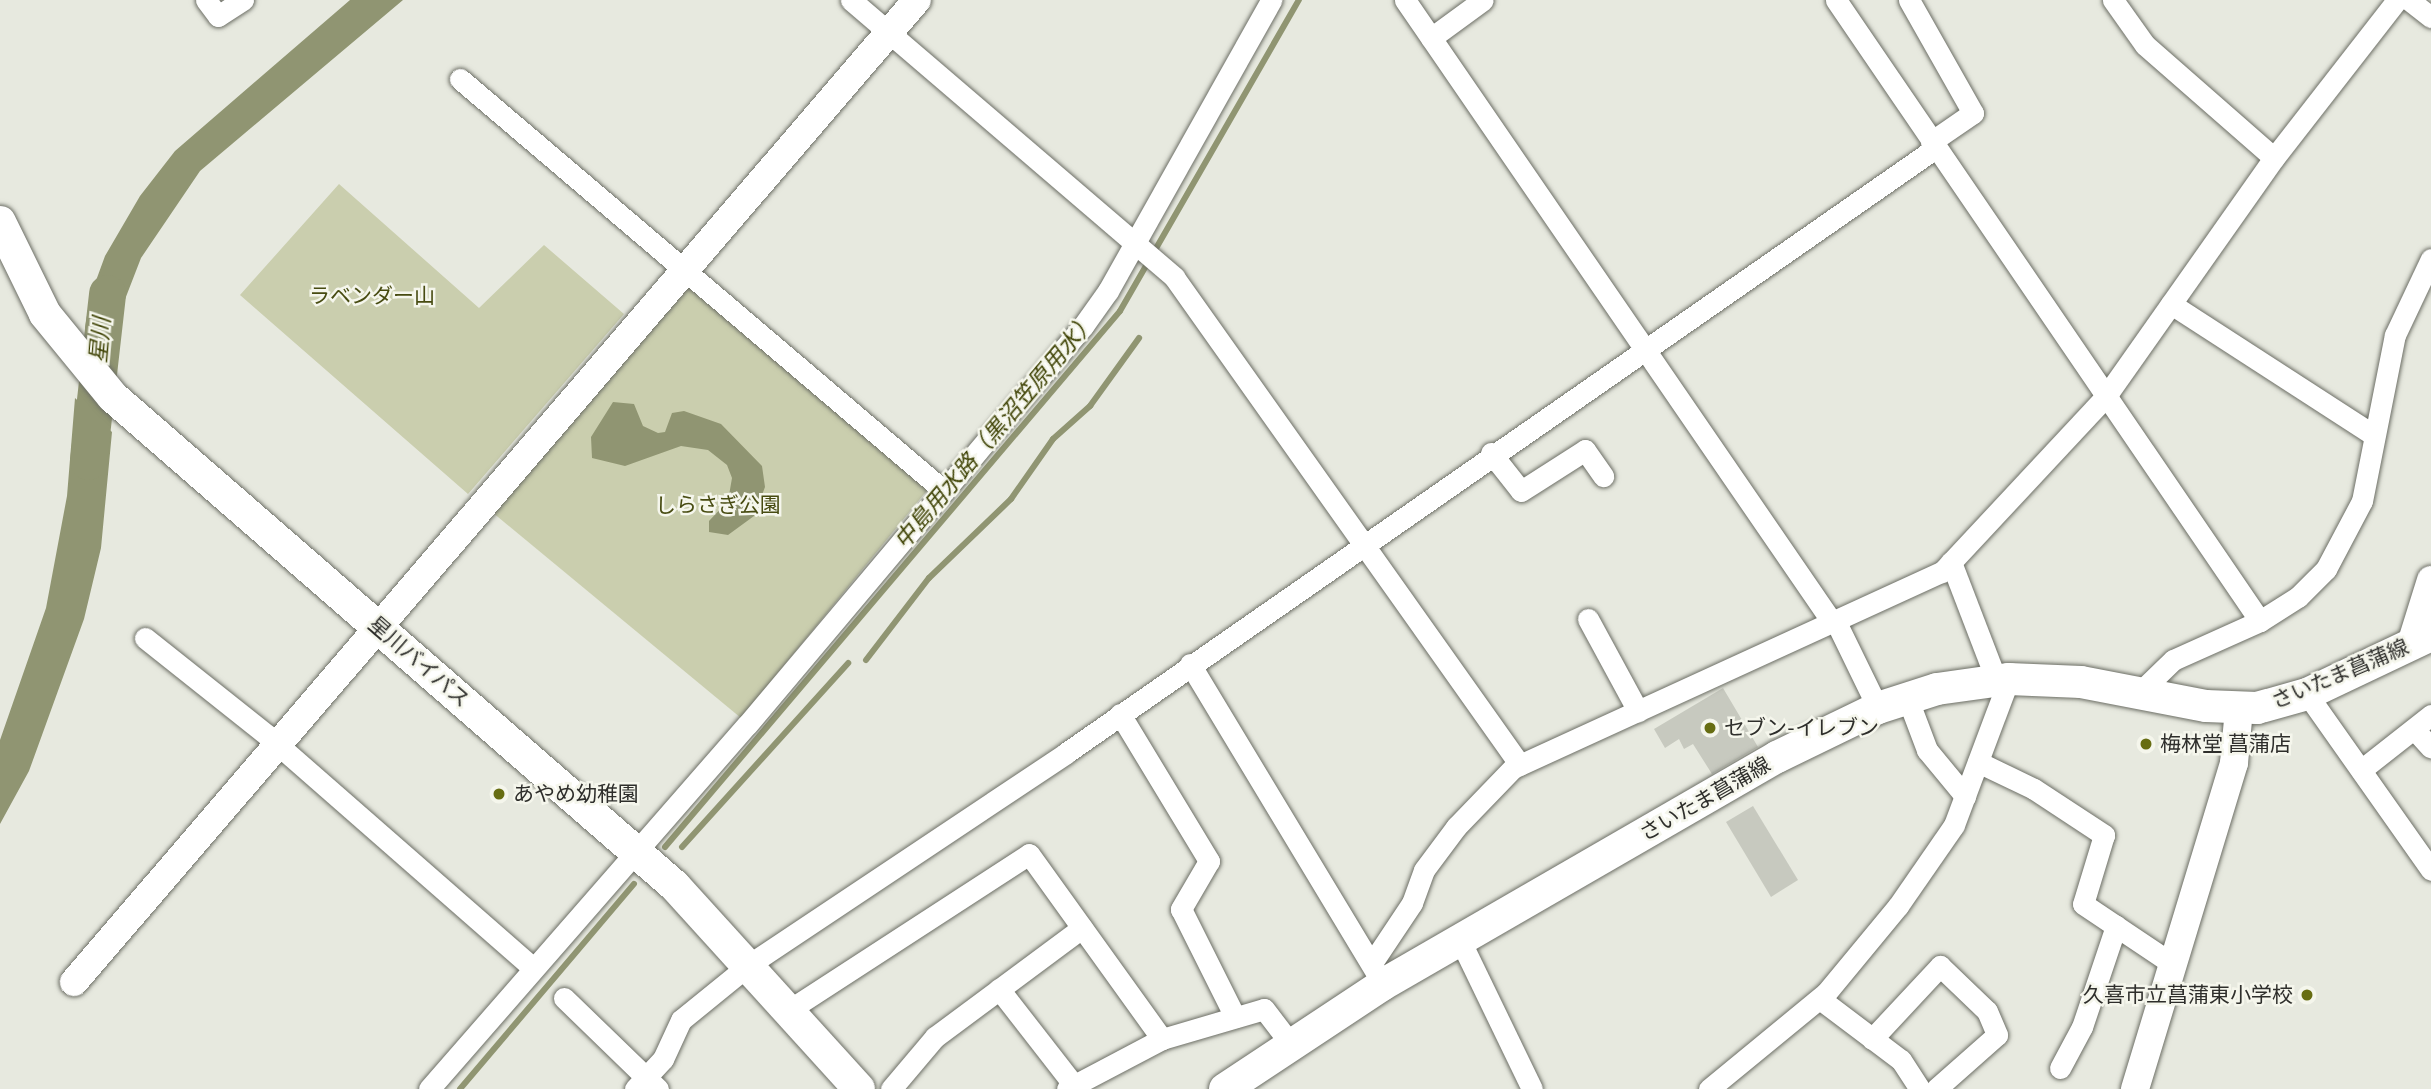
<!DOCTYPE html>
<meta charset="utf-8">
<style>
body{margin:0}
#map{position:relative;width:2431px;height:1089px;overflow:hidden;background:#e7e9df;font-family:"Public Sans","Noto Sans JP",sans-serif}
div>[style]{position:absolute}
.green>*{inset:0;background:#caceae}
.water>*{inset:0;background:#909572}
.stream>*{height:6px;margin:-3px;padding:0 3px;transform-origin:3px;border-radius:3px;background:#909572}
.river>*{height:37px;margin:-18.5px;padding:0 18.5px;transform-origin:18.5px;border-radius:18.5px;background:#909572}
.building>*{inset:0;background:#c7c9bf}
.roads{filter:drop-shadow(0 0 2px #6c6e65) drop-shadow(0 0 2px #6c6e65)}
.street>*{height:21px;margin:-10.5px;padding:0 10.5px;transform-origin:10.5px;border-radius:10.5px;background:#fff}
.secondary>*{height:28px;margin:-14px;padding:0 14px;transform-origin:14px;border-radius:14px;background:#fff}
.primary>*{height:32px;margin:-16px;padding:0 16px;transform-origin:16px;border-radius:16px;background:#fff}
.dots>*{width:19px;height:19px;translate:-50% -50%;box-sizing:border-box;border:4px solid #f5f6ec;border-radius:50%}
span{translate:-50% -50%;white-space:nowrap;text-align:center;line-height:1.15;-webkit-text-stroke:5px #f5f6ec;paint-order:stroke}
.park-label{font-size:21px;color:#474b11}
.street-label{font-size:21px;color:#2e2e2b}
.poi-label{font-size:21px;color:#2e2e2b}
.left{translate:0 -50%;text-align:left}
.right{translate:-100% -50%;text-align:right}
.water-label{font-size:23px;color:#3f4305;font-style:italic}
</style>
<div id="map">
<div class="green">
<i style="clip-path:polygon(339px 184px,479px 308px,544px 245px,624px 314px,468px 494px,240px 295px)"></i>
<i style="clip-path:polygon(693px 284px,929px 488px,741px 718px,492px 512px,684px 285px)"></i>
</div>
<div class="water">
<i style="clip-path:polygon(350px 0,403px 0,200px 171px,141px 258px,117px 320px,111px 357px,85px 328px,90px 297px,105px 256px,140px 196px,175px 151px)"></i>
<i style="clip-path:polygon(75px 398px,112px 432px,101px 548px,84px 619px,29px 771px,0 824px,0 740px,46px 608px,67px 496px)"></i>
<i style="clip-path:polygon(613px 402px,634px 404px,643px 426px,658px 433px,665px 432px,672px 413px,684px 411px,721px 424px,762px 466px,765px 487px,754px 516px,728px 535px,709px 532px,709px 521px,728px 501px,732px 478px,727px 465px,708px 450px,681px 446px,625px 466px,592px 458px,591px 437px)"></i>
</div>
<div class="stream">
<i style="left:866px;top:660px;width:103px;rotate:-52.5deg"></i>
<i style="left:929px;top:578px;width:114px;rotate:-43.9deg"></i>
<i style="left:1011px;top:499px;width:73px;rotate:-55deg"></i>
<i style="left:1053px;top:439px;width:50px;rotate:-41.7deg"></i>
<i style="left:1090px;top:406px;width:84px;rotate:-54.2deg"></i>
<i style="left:665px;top:847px;width:703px;rotate:-49.67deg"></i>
<i style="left:1120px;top:311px;width:359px;rotate:-60.1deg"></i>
<i style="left:682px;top:847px;width:248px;rotate:-47.9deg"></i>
<i style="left:460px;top:1089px;width:269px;rotate:-49.7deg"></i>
</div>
<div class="river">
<i style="left:88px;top:461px;width:169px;rotate:-83.5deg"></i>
</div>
<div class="building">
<i style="clip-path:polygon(1723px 688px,1758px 747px,1712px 774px,1693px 744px,1684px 749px,1679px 739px,1665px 748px,1654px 729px)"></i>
<i style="clip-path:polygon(1753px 806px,1798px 880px,1771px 897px,1726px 822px)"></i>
</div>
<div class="roads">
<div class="street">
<i style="left:206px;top:0;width:20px;rotate:53deg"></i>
<i style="left:218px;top:16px;width:30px;rotate:-33deg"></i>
<i style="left:851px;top:0;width:426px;rotate:40.6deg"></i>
<i style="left:1174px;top:277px;width:598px;rotate:54.66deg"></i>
<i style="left:1405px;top:0;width:754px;rotate:55.53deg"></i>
<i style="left:1836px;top:0;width:752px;rotate:55.68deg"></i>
<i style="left:1909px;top:0;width:130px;rotate:60.5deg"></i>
<i style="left:1973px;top:113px;width:51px;rotate:145.4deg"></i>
<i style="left:2113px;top:0;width:55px;rotate:54.6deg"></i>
<i style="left:2145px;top:45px;width:171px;rotate:41.2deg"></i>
<i style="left:2409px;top:0;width:28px;rotate:38deg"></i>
<i style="left:1431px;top:38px;width:64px;rotate:-36.2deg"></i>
<i style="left:460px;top:79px;width:634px;rotate:40.4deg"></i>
<i style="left:2171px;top:304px;width:239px;rotate:32.9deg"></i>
<i style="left:1491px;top:453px;width:48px;rotate:51.7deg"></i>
<i style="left:1521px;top:491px;width:76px;rotate:-32.6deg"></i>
<i style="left:1585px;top:450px;width:32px;rotate:55deg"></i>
<i style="left:1951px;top:562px;width:125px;rotate:69deg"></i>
<i style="left:1588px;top:619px;width:105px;rotate:61.5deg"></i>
<i style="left:1835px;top:620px;width:98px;rotate:64deg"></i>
<i style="left:145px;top:638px;width:157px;rotate:38.5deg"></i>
<i style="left:268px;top:736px;width:352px;rotate:41.2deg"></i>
<i style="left:1190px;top:664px;width:362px;rotate:58.9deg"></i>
<i style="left:2140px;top:692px;width:46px;rotate:-44.1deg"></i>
<i style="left:2173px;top:660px;width:95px;rotate:-24.1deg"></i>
<i style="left:2260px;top:621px;width:45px;rotate:-32.3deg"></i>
<i style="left:2298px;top:597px;width:40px;rotate:-45deg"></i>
<i style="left:2326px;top:569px;width:77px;rotate:-62.1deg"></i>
<i style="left:2362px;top:501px;width:169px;rotate:-78.8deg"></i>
<i style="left:2395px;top:335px;width:84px;rotate:-64.7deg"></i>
<i style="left:2307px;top:694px;width:215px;rotate:54.8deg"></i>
<i style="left:1907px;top:697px;width:57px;rotate:69.3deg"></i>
<i style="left:1927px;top:750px;width:60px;rotate:50.4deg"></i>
<i style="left:1120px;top:714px;width:172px;rotate:58.8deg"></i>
<i style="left:1209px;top:861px;width:56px;rotate:120.3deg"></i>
<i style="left:1181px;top:909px;width:121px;rotate:63.4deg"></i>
<i style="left:2414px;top:729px;width:25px;rotate:48deg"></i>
<i style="left:1978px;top:762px;width:62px;rotate:25.7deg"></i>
<i style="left:2034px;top:789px;width:84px;rotate:33.3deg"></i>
<i style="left:2104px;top:835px;width:72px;rotate:106.9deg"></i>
<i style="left:2083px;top:904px;width:110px;rotate:33.8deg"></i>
<i style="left:2361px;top:770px;width:89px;rotate:-38.2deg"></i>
<i style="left:1460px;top:940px;width:165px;rotate:64.2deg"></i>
<i style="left:1372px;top:963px;width:72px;rotate:-56.3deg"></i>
<i style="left:1412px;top:903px;width:35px;rotate:-70deg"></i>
<i style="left:1424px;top:870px;width:54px;rotate:-53.3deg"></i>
<i style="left:1456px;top:827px;width:82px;rotate:-46deg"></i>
<i style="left:1513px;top:768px;width:472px;rotate:-24.6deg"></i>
<i style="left:1942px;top:572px;width:241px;rotate:-47deg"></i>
<i style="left:2106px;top:396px;width:291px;rotate:-54.8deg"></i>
<i style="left:2274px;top:158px;width:200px;rotate:-52.1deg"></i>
<i style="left:999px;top:989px;width:120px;rotate:52.1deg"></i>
<i style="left:564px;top:998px;width:131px;rotate:44.1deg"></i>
<i style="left:1820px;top:999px;width:101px;rotate:37deg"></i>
<i style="left:1901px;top:1060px;width:35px;rotate:57deg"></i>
<i style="left:789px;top:1010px;width:286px;rotate:-33deg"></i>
<i style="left:1029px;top:854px;width:228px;rotate:54.3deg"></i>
<i style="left:1872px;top:1039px;width:100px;rotate:-47deg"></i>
<i style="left:1940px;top:966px;width:65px;rotate:43.8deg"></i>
<i style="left:1987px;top:1011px;width:26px;rotate:67deg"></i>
<i style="left:1997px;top:1035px;width:81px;rotate:138.5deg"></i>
<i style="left:2060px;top:1068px;width:47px;rotate:-61.8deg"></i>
<i style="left:2082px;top:1027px;width:107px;rotate:-71.4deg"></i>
<i style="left:429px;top:1089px;width:483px;rotate:-48.9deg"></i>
<i style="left:747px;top:725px;width:522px;rotate:-49.9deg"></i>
<i style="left:1083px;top:326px;width:43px;rotate:-54.5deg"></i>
<i style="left:1108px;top:291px;width:334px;rotate:-60.7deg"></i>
<i style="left:635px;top:1089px;width:41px;rotate:-47deg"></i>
<i style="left:663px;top:1059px;width:43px;rotate:-65.2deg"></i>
<i style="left:681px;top:1020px;width:89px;rotate:-39.1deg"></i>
<i style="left:750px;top:964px;width:380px;rotate:-33.7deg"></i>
<i style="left:1066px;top:753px;width:1057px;rotate:-34.83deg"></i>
<i style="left:891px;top:1089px;width:68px;rotate:-49.8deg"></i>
<i style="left:935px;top:1037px;width:183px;rotate:-36.6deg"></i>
<i style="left:1067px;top:1089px;width:107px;rotate:-27.8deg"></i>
<i style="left:1162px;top:1039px;width:106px;rotate:-16.4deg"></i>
<i style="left:1264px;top:1009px;width:43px;rotate:52.6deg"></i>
<i style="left:1709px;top:1089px;width:151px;rotate:-39.4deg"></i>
<i style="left:1826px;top:993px;width:113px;rotate:-50.4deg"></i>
<i style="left:1898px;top:906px;width:98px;rotate:-55.3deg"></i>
<i style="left:1954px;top:825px;width:156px;rotate:-69.4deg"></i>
</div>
<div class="secondary">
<i style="left:2411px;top:644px;width:67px;rotate:-72.6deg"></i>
<i style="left:74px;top:982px;width:1294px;rotate:-49.36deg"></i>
<i style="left:2135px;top:1089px;width:341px;rotate:-73.1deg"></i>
<i style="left:2234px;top:763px;width:54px;rotate:-84.7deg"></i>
</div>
<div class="primary">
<i style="left:0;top:222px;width:102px;rotate:63.9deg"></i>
<i style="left:45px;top:314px;width:107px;rotate:50.7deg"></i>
<i style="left:113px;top:397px;width:745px;rotate:41.03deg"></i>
<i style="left:675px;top:886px;width:274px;rotate:47.8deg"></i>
<i style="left:1225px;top:1089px;width:188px;rotate:-33.5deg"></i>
<i style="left:1382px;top:985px;width:456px;rotate:-30deg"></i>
<i style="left:1777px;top:757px;width:112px;rotate:-25.9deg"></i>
<i style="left:1878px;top:708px;width:62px;rotate:-17.9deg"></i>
<i style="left:1937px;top:689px;width:73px;rotate:-7.9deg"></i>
<i style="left:2009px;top:679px;width:72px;rotate:2.4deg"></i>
<i style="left:2081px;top:682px;width:127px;rotate:10.9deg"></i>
<i style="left:2206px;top:706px;width:51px;rotate:2.2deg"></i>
<i style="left:2257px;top:708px;width:52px;rotate:-15.6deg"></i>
<i style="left:2307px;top:694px;width:137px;rotate:-25.4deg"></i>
</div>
</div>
<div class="dots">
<i style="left:1710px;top:728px;background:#676d12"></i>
<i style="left:2146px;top:744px;background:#676d12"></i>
<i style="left:499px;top:794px;background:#676d12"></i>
<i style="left:2307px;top:995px;background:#676d12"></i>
</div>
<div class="park-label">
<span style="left:372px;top:296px">ラベンダー山</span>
<span style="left:718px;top:505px">しらさぎ公園</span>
</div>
<div class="street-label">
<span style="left:419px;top:662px;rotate:41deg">星川バイパス</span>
<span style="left:2340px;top:674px;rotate:-23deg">さいたま菖蒲線</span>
<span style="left:1705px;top:799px;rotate:-30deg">さいたま菖蒲線</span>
</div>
<div class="poi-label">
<span class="left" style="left:1724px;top:728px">セブン-イレブン</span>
<span class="left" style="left:2160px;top:744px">梅林堂 菖蒲店</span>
<span class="left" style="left:513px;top:794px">あやめ幼稚園</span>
<span class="right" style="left:2293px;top:995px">久喜市立菖蒲東小学校</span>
</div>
<div class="water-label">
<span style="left:100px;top:340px;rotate:-85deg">星川</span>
<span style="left:995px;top:431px;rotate:-50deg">中島用水路（黒沼笠原用水）</span>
</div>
</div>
